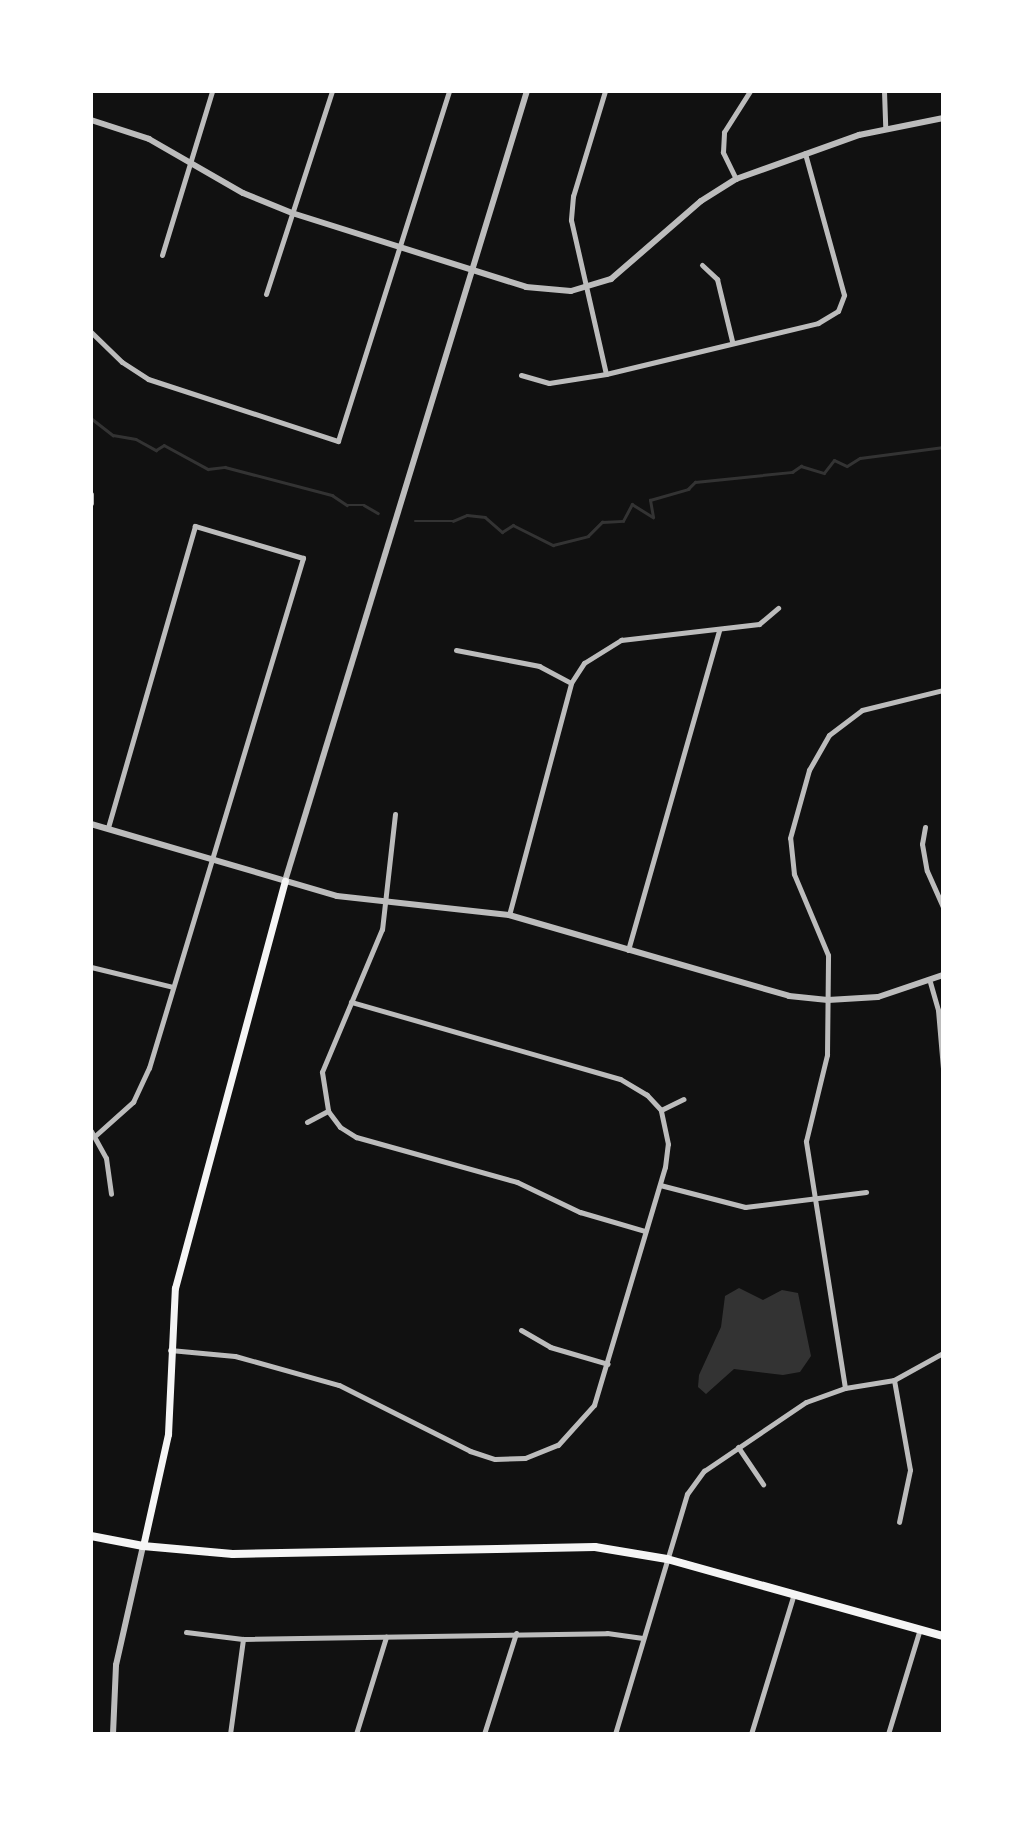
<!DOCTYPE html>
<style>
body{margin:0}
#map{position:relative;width:1034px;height:1825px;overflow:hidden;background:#111;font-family:Jost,sans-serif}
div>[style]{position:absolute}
.water>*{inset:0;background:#333}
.stream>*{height:2.5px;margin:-1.25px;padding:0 1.25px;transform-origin:1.25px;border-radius:1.25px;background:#333}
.minor>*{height:5px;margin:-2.5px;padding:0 2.5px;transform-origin:2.5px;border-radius:2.5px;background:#bcbcbc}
.tertiary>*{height:6px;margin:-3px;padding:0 3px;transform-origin:3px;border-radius:3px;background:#bcbcbc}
.secondary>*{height:7px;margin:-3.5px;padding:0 3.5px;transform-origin:3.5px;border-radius:3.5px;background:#f5f5f5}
.primary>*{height:8px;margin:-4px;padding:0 4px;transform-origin:4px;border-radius:4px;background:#f5f5f5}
span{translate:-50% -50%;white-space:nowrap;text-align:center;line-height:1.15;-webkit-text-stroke:5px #fff;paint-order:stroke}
.frame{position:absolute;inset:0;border:93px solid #fff;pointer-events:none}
</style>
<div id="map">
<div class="water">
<i style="clip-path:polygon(739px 1288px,763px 1300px,782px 1290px,798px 1293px,811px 1356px,800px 1372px,783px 1375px,734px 1369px,706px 1394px,698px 1387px,699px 1375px,721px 1327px,725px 1296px)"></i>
</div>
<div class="stream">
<i style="left:91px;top:418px;width:28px;rotate:38deg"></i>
<i style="left:113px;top:435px;width:23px;rotate:10deg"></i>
<i style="left:136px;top:439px;width:23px;rotate:29deg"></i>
<i style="left:156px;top:450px;width:9px;rotate:-32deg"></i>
<i style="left:164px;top:445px;width:50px;rotate:28.6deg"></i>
<i style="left:208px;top:469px;width:17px;rotate:-7deg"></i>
<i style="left:225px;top:467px;width:111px;rotate:14.7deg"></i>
<i style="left:332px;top:495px;width:18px;rotate:34deg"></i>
<i style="left:347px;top:505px;width:17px"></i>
<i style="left:364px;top:505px;width:16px;rotate:30deg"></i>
<i style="left:415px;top:521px;width:38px"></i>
<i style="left:453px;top:521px;width:15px;rotate:-23deg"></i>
<i style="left:467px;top:515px;width:18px;rotate:6deg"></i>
<i style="left:485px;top:517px;width:23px;rotate:41deg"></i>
<i style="left:502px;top:532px;width:13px;rotate:-32deg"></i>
<i style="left:513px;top:525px;width:45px;rotate:26.6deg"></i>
<i style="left:553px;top:545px;width:36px;rotate:-14deg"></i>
<i style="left:588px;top:536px;width:20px;rotate:-45deg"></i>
<i style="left:602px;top:522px;width:21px;rotate:-3deg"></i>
<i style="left:623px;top:521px;width:19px;rotate:-62deg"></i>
<i style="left:632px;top:504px;width:25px;rotate:32deg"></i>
<i style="left:653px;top:517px;width:17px;rotate:-100deg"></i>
<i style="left:650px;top:500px;width:40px;rotate:-16deg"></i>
<i style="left:688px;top:489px;width:10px;rotate:-45deg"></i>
<i style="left:695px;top:482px;width:98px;rotate:-5.9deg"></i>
<i style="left:792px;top:472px;width:11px;rotate:-34deg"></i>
<i style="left:801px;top:466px;width:24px;rotate:17deg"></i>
<i style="left:824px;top:473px;width:16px;rotate:-52deg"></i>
<i style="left:834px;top:460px;width:14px;rotate:25deg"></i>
<i style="left:847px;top:466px;width:15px;rotate:-32deg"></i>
<i style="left:860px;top:458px;width:84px;rotate:-7.5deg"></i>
</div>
<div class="minor">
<i style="left:605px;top:91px;width:110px;rotate:106.9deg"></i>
<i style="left:573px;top:196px;width:24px;rotate:95deg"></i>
<i style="left:571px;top:220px;width:158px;rotate:77.2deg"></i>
<i style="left:884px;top:91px;width:37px;rotate:88deg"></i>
<i style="left:736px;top:179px;width:30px;rotate:-116deg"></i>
<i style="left:723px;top:152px;width:20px;rotate:-87deg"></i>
<i style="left:724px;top:132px;width:49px;rotate:-57.6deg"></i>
<i style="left:162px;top:255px;width:171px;rotate:-73deg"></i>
<i style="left:702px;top:265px;width:21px;rotate:43deg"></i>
<i style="left:717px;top:279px;width:64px;rotate:76.4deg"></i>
<i style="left:266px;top:294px;width:213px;rotate:-72deg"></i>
<i style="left:91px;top:332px;width:43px;rotate:44.1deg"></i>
<i style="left:122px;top:362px;width:31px;rotate:33deg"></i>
<i style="left:148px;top:379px;width:200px;rotate:18.1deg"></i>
<i style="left:338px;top:441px;width:367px;rotate:-72.4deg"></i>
<i style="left:521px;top:375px;width:29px;rotate:16deg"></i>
<i style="left:549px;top:383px;width:58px;rotate:-9deg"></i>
<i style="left:606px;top:374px;width:218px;rotate:-13.5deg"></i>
<i style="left:818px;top:323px;width:23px;rotate:-31deg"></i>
<i style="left:838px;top:311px;width:17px;rotate:-69deg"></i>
<i style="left:844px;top:295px;width:147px;rotate:-105.4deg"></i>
<i style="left:91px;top:494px;width:9px;rotate:90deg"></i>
<i style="left:456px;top:650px;width:85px;rotate:10.9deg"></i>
<i style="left:539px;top:666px;width:36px;rotate:28deg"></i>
<i style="left:395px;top:814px;width:116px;rotate:96.4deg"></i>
<i style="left:382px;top:929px;width:155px;rotate:112.8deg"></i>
<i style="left:322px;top:1072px;width:39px;rotate:81deg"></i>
<i style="left:328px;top:1111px;width:20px;rotate:53deg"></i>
<i style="left:340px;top:1127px;width:19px;rotate:32deg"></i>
<i style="left:356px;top:1137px;width:167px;rotate:15.6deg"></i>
<i style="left:517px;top:1182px;width:70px;rotate:25.5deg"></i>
<i style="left:580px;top:1212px;width:68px;rotate:16.3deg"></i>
<i style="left:925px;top:827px;width:17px;rotate:100deg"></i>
<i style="left:922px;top:844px;width:27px;rotate:80deg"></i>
<i style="left:927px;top:871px;width:39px;rotate:66deg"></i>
<i style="left:509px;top:915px;width:240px;rotate:-75deg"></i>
<i style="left:571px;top:683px;width:24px;rotate:-57deg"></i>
<i style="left:584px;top:663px;width:44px;rotate:-31.9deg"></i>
<i style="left:621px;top:640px;width:139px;rotate:-6.6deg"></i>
<i style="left:759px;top:624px;width:25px;rotate:-40deg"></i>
<i style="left:628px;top:950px;width:332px;rotate:-74.1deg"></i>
<i style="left:91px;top:967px;width:84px;rotate:13.7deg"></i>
<i style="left:930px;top:982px;width:29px;rotate:74deg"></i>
<i style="left:938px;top:1010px;width:58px;rotate:85.1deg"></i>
<i style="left:661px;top:1110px;width:25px;rotate:-26deg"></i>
<i style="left:307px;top:1122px;width:24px;rotate:-28deg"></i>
<i style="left:91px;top:1131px;width:31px;rotate:61deg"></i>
<i style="left:106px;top:1158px;width:36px;rotate:82deg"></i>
<i style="left:96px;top:1135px;width:50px;rotate:-41.7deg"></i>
<i style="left:133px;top:1102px;width:38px;rotate:-65deg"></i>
<i style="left:149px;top:1068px;width:533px;rotate:-73.2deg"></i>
<i style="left:303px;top:558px;width:113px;rotate:-163.5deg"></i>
<i style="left:195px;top:526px;width:314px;rotate:106.1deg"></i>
<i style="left:660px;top:1185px;width:88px;rotate:14.5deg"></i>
<i style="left:745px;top:1207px;width:122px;rotate:-7.1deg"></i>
<i style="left:521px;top:1330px;width:34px;rotate:30deg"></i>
<i style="left:550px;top:1347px;width:60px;rotate:16.3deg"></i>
<i style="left:170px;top:1350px;width:65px;rotate:5.3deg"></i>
<i style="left:235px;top:1356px;width:108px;rotate:15.6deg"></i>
<i style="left:339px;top:1385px;width:147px;rotate:26.7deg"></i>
<i style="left:470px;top:1451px;width:26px;rotate:18deg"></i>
<i style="left:495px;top:1459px;width:30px;rotate:-2deg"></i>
<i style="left:525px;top:1458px;width:35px;rotate:-22deg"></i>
<i style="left:558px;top:1445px;width:54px;rotate:-48deg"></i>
<i style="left:594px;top:1405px;width:248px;rotate:-73.4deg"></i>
<i style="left:665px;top:1167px;width:23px;rotate:-83deg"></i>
<i style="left:668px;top:1144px;width:35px;rotate:-102deg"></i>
<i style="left:661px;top:1110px;width:21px;rotate:-133deg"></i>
<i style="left:647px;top:1095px;width:31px;rotate:-149deg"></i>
<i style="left:620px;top:1079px;width:280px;rotate:-164deg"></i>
<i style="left:894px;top:1380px;width:91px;rotate:79.9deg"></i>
<i style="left:910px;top:1470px;width:53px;rotate:101.9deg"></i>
<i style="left:845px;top:1388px;width:250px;rotate:-99deg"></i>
<i style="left:806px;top:1141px;width:89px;rotate:-76.3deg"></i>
<i style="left:827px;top:1055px;width:100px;rotate:-89.4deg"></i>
<i style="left:828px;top:955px;width:88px;rotate:-112.8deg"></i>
<i style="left:794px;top:874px;width:36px;rotate:-96deg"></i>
<i style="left:790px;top:838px;width:71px;rotate:-74.4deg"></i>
<i style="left:809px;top:770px;width:40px;rotate:-60.3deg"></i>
<i style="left:829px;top:735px;width:41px;rotate:-37.1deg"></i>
<i style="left:862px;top:710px;width:83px;rotate:-13.9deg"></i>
<i style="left:738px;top:1447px;width:45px;rotate:56deg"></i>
<i style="left:186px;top:1632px;width:57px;rotate:7deg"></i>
<i style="left:243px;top:1639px;width:364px;rotate:-0.9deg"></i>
<i style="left:607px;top:1633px;width:36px;rotate:8deg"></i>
<i style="left:230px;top:1734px;width:96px;rotate:-82.2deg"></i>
<i style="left:356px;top:1734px;width:102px;rotate:-72.8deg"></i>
<i style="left:484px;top:1734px;width:106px;rotate:-72.4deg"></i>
<i style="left:615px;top:1734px;width:251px;rotate:-73.3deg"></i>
<i style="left:687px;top:1494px;width:29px;rotate:-54deg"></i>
<i style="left:704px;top:1471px;width:123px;rotate:-34.1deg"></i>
<i style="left:806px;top:1402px;width:41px;rotate:-19.7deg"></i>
<i style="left:845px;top:1388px;width:50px;rotate:-9.3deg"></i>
<i style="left:894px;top:1380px;width:56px;rotate:-28.9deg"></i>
<i style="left:751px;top:1734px;width:147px;rotate:-73deg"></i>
<i style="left:888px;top:1734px;width:110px;rotate:-73.1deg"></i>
</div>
<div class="tertiary">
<i style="left:91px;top:120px;width:61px;rotate:18.1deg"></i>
<i style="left:149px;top:139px;width:108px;rotate:29.9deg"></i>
<i style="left:243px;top:193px;width:53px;rotate:22.2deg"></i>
<i style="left:292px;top:213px;width:245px;rotate:17.5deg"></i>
<i style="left:526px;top:287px;width:45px;rotate:5.1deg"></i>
<i style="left:571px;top:291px;width:42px;rotate:-16.7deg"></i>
<i style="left:611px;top:279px;width:119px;rotate:-40.9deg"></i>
<i style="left:701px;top:201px;width:41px;rotate:-32.2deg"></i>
<i style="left:736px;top:179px;width:131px;rotate:-19.7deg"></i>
<i style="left:859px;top:135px;width:86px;rotate:-11.4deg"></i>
<i style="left:91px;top:824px;width:256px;rotate:16.3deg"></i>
<i style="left:337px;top:896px;width:173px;rotate:6.3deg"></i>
<i style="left:509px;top:915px;width:291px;rotate:16.1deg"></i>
<i style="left:789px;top:996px;width:39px;rotate:6deg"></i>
<i style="left:828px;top:1000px;width:50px;rotate:-3.4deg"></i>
<i style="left:878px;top:997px;width:69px;rotate:-18.7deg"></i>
<i style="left:285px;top:881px;width:826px;rotate:-72.97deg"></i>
<i style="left:113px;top:1734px;width:69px;rotate:-87.5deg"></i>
<i style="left:116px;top:1665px;width:122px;rotate:-77.2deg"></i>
</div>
<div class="secondary">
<i style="left:143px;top:1546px;width:115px;rotate:-77.4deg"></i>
<i style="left:168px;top:1434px;width:146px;rotate:-87.3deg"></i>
<i style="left:175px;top:1288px;width:422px;rotate:-74.9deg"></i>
</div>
<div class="primary">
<i style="left:91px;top:1536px;width:53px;rotate:10.9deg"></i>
<i style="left:143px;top:1546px;width:90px;rotate:5.1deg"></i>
<i style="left:233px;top:1554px;width:362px;rotate:-1.1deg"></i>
<i style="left:595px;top:1547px;width:73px;rotate:9.5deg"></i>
<i style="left:667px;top:1559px;width:287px;rotate:15.6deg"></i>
</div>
<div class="frame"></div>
</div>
